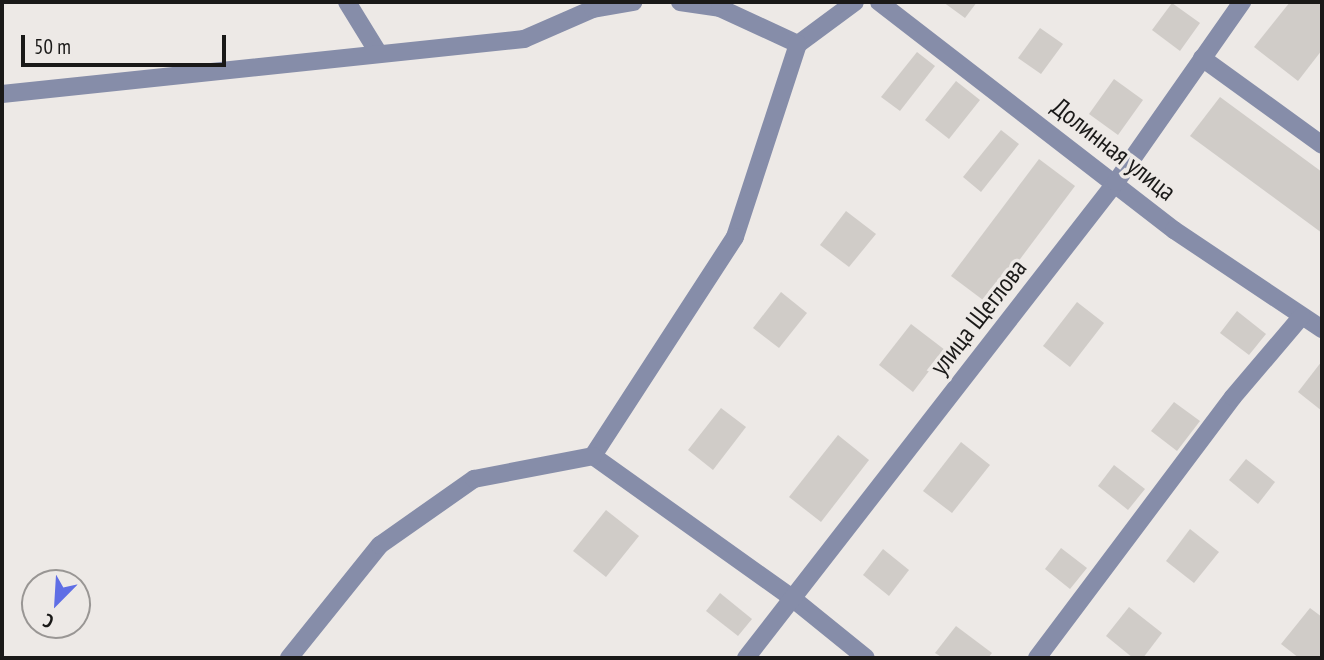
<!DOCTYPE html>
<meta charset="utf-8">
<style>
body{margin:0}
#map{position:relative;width:1324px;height:660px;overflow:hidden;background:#ede9e6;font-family:"PT Sans Narrow",sans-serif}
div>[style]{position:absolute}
.building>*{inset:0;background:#d0ccc8}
.minor>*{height:18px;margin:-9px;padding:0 9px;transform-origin:9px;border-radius:9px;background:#868da9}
span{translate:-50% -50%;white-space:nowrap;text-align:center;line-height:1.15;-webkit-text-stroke:7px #ede9e6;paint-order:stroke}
.street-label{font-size:26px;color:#1a1918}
.frame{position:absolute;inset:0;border:4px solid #1a1918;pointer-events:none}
.north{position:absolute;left:21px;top:569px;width:70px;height:70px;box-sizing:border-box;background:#ede9e6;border:2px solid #999694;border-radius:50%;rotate:204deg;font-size:19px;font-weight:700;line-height:28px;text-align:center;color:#1a1918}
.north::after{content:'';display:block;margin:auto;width:24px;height:32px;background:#5f6ee5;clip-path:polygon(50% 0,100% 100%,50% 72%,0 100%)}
.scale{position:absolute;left:21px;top:35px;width:205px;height:32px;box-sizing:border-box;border:4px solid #1a1918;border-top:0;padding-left:9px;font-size:21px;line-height:24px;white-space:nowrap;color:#1a1918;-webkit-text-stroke:5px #ede9e6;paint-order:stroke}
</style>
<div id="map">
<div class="building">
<i style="clip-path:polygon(943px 2px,977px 2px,965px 18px)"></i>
<i style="clip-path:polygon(1290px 2px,1322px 2px,1322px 50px,1298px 81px,1254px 47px)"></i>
<i style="clip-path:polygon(1172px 3px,1200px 23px,1180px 51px,1152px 30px)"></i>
<i style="clip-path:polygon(1040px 28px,1063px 44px,1041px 74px,1018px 58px)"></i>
<i style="clip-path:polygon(917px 52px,935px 66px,900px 111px,881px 97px)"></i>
<i style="clip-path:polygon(1114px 79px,1143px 100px,1118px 135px,1089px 114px)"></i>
<i style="clip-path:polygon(956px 81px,980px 100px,949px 139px,925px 120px)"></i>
<i style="clip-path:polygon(1220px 97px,1322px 172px,1322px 233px,1190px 136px)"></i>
<i style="clip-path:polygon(1001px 130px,1019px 144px,981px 192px,963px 177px)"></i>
<i style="clip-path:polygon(1039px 159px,1075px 186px,987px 303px,951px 276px)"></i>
<i style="clip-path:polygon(846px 211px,876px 234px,849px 267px,820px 245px)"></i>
<i style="clip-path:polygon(781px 292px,807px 313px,779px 348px,753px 328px)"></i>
<i style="clip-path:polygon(1077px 302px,1104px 323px,1070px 367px,1043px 346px)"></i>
<i style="clip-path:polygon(1237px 311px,1266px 334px,1249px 355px,1220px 333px)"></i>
<i style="clip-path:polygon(911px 324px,945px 350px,913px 392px,879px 365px)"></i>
<i style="clip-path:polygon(1322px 361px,1322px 411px,1298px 392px)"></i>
<i style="clip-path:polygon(1174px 402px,1200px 421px,1177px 451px,1151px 431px)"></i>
<i style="clip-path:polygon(721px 408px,746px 427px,713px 470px,688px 450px)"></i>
<i style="clip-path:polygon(838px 435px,869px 460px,821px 522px,789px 497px)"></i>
<i style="clip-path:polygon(961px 442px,990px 465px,952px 513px,923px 491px)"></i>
<i style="clip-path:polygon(1246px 459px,1275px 482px,1258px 504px,1229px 480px)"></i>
<i style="clip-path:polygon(1114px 465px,1145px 489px,1128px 510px,1098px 486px)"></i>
<i style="clip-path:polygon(606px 510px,639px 536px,606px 577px,573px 551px)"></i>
<i style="clip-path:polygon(1190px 529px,1219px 552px,1194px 583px,1166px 561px)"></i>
<i style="clip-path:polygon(1061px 548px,1087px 568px,1070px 589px,1045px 569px)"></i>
<i style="clip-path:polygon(883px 549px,909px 570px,889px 596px,863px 575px)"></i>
<i style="clip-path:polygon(720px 593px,752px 619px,738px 636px,706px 611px)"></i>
<i style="clip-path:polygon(1129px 607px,1162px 633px,1143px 658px,1133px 658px,1106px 636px)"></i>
<i style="clip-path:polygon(1310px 608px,1322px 617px,1322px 658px,1299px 658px,1281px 644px)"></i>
<i style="clip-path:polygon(956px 626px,992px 653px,988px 658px,943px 658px,935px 653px)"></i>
</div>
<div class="minor">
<i style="left:347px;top:2px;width:61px;rotate:58.4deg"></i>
<i style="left:680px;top:2px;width:40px;rotate:8.5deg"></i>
<i style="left:720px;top:8px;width:86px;rotate:24.8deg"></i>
<i style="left:855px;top:2px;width:71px;rotate:143.6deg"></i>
<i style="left:798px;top:44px;width:203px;rotate:108.1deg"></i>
<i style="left:735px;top:237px;width:261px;rotate:123deg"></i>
<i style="left:593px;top:456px;width:244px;rotate:35.5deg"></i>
<i style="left:792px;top:598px;width:95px;rotate:39deg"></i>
<i style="left:879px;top:2px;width:373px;rotate:37.7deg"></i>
<i style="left:1174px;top:230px;width:178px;rotate:33.8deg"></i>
<i style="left:1202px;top:58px;width:148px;rotate:35.9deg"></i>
<i style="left:2px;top:94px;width:525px;rotate:-6.01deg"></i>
<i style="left:524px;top:39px;width:75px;rotate:-23.5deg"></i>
<i style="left:593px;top:9px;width:41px;rotate:-9.9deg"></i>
<i style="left:289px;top:658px;width:145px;rotate:-51.2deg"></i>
<i style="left:380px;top:545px;width:115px;rotate:-35.1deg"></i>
<i style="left:474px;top:479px;width:121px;rotate:-10.9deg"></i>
<i style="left:746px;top:658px;width:603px;rotate:-52.14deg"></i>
<i style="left:1116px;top:182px;width:220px;rotate:-55deg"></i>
<i style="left:1037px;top:658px;width:326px;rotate:-53.1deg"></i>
<i style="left:1233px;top:397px;width:106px;rotate:-49.6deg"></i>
</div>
<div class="street-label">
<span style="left:1114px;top:149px;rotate:38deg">Долинная улица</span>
<span style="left:978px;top:317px;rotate:-52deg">улица Щеглова</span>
</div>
<div class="frame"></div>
<div class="north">С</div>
<div class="scale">50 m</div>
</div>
